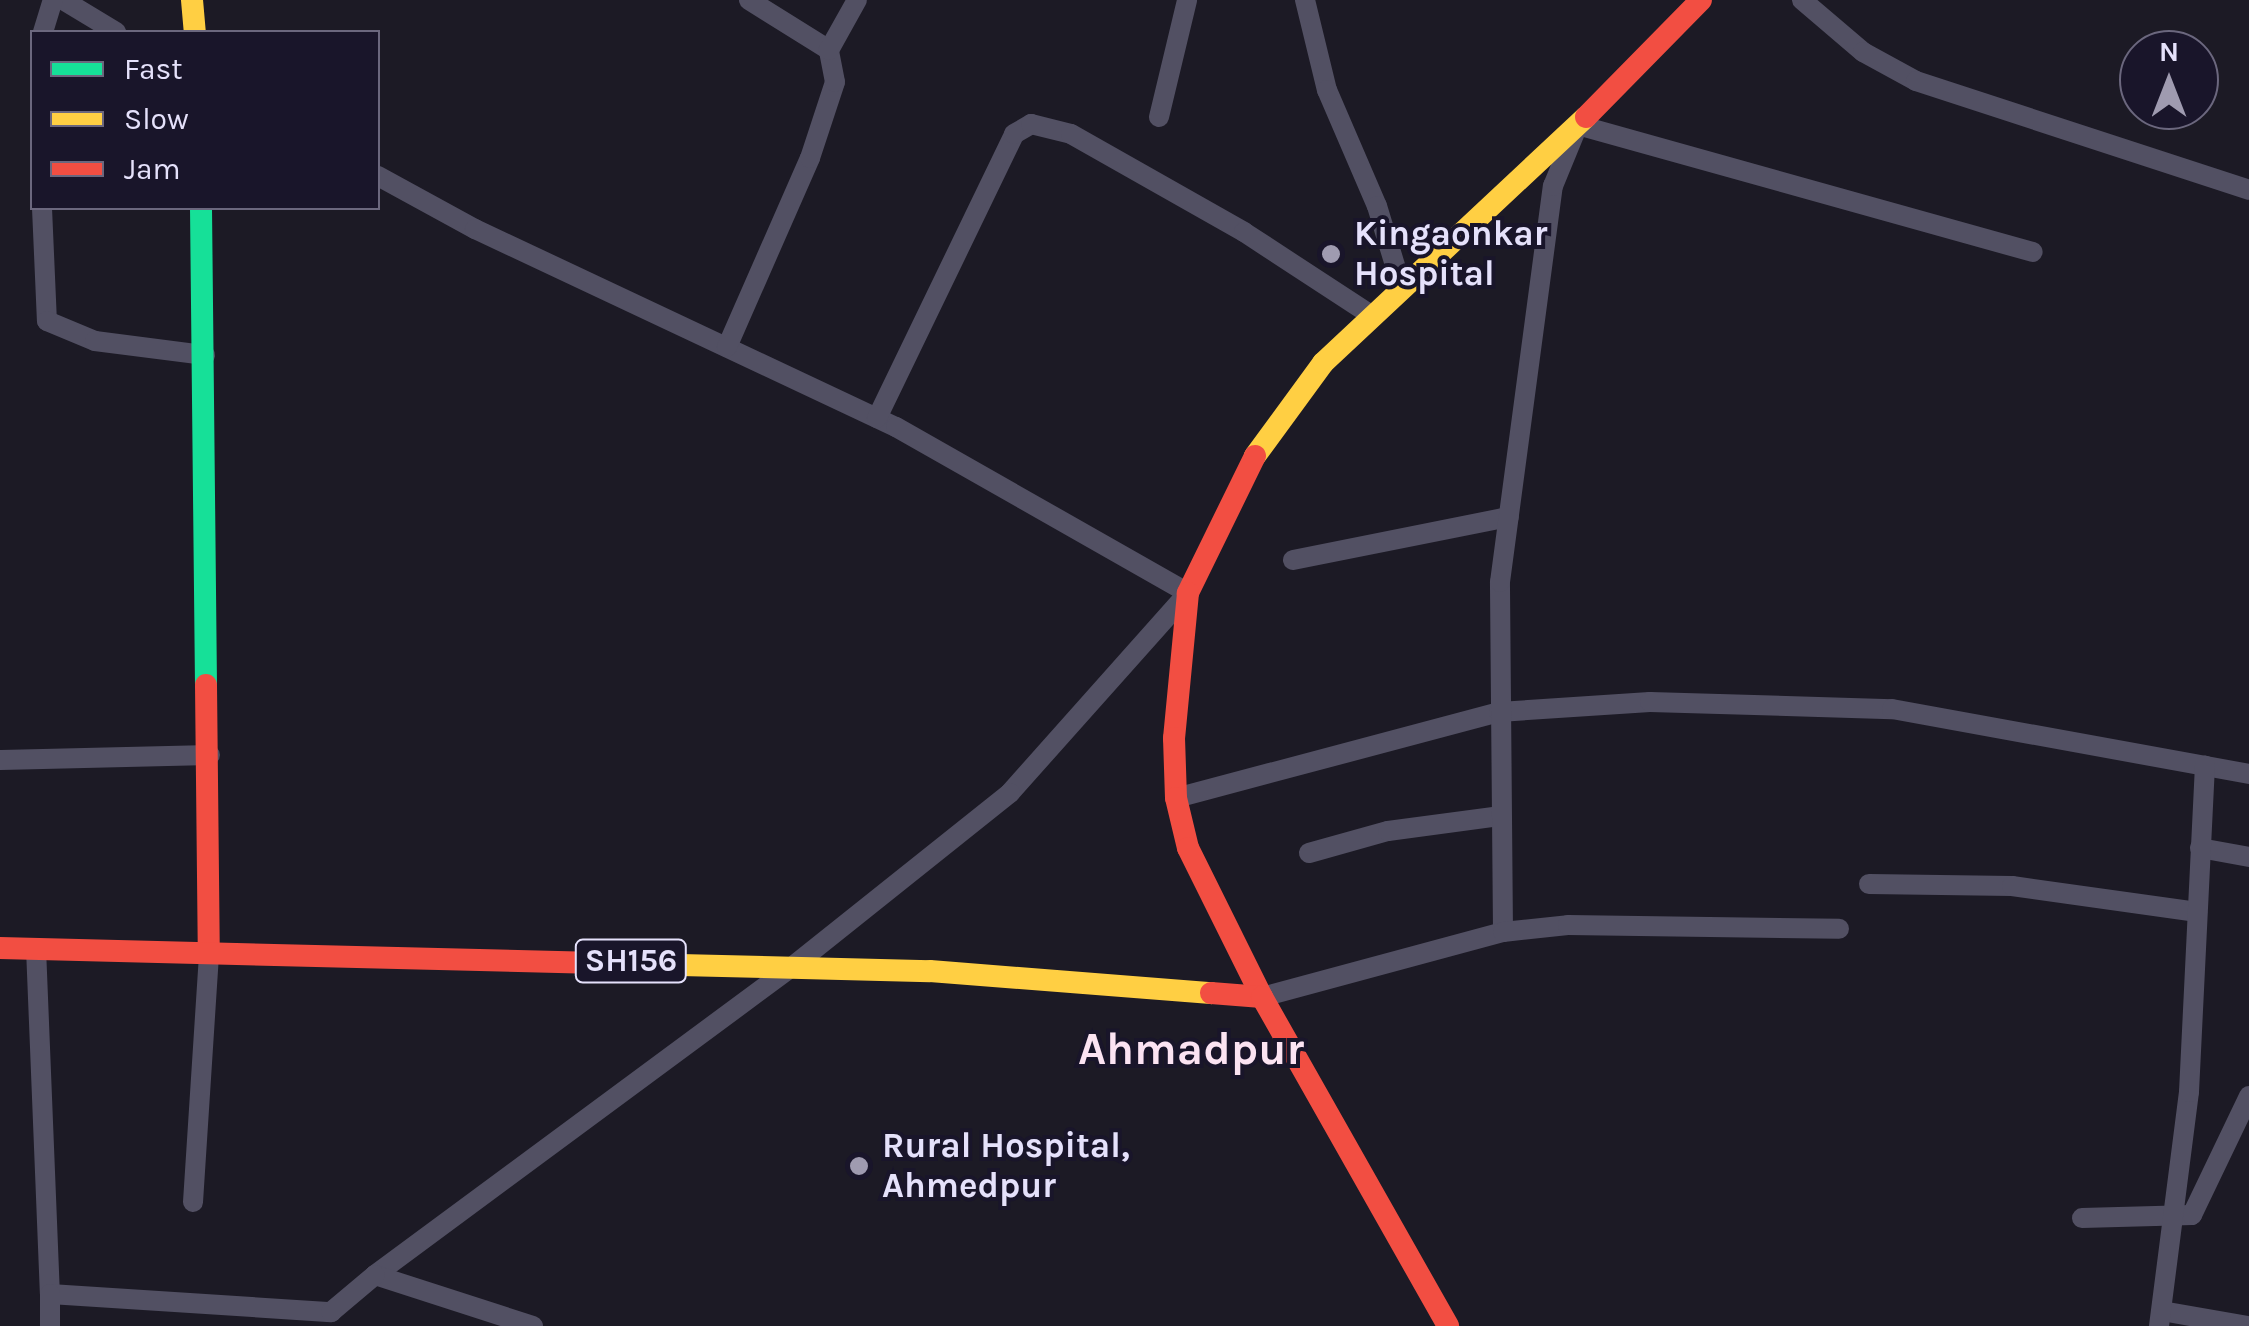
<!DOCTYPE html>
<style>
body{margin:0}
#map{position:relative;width:2249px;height:1326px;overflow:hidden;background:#1c1a25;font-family:Karla,sans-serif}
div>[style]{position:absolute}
.street>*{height:20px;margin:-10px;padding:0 10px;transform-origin:10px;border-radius:10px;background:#525063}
.fast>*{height:22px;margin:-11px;padding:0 11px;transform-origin:11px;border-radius:11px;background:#16e098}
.slow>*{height:22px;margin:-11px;padding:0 11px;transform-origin:11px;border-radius:11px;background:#ffcf43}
.jam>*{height:22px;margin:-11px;padding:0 11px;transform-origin:11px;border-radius:11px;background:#f24e42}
.dots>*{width:28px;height:28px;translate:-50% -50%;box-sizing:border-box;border:5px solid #19152a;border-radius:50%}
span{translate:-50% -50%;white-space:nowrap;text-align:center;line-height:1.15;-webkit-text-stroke:8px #19152a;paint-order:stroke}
.shield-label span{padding:2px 8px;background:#19152a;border:2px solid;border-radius:8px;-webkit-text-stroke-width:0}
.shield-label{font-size:32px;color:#e5e1fb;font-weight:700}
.poi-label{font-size:35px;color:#e5e1fb;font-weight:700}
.left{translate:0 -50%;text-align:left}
.district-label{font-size:45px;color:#fbe3f2;font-weight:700}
.legend{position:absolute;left:30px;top:30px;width:350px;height:180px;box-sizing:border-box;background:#19152a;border:2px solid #6b677e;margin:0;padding:12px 18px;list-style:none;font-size:30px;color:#e5e1fb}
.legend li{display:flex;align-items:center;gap:20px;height:50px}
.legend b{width:50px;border:2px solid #6b677e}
.north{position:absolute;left:2119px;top:30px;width:100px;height:100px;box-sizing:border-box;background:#19152a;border:2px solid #6b677e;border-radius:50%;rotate:0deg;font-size:28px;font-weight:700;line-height:40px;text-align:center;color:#e5e1fb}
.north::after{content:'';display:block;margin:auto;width:35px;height:45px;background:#9f9bb0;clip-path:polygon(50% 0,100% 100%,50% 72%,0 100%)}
</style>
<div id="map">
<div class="street">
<i style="left:63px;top:0;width:62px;rotate:31.1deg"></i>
<i style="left:749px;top:0;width:94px;rotate:32deg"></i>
<i style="left:1305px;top:0;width:93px;rotate:76.3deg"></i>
<i style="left:1327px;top:90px;width:126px;rotate:66.7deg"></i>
<i style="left:1377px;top:206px;width:83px;rotate:73.1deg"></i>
<i style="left:1802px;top:0;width:80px;rotate:40.4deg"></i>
<i style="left:1863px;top:52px;width:60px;rotate:28.7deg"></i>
<i style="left:1916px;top:81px;width:350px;rotate:18.1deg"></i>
<i style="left:43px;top:32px;width:34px;rotate:-73deg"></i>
<i style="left:1159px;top:117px;width:120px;rotate:-76.5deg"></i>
<i style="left:378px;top:176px;width:111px;rotate:28.7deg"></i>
<i style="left:475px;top:229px;width:465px;rotate:25.2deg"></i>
<i style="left:896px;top:427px;width:336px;rotate:29.6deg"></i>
<i style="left:1188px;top:593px;width:268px;rotate:131.7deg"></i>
<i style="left:1010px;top:793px;width:278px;rotate:141.4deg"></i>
<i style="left:793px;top:966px;width:520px;rotate:143.53deg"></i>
<i style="left:375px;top:1275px;width:166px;rotate:17.9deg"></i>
<i style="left:42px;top:208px;width:113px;rotate:87.5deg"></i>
<i style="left:47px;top:321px;width:52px;rotate:22.6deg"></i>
<i style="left:95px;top:341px;width:111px;rotate:7.3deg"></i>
<i style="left:727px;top:347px;width:206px;rotate:-66.3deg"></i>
<i style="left:810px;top:158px;width:80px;rotate:-71.8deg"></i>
<i style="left:835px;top:82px;width:33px;rotate:-101deg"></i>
<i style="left:829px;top:50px;width:57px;rotate:-60.8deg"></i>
<i style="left:877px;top:418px;width:315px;rotate:-64.2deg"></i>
<i style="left:1014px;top:134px;width:20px;rotate:-30deg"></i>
<i style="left:1031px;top:124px;width:41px;rotate:14deg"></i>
<i style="left:1071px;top:134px;width:199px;rotate:29.5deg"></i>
<i style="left:1244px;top:232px;width:152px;rotate:33.2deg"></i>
<i style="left:1293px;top:560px;width:220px;rotate:-11.3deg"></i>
<i style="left:1px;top:760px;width:209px;rotate:-1.4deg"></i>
<i style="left:1176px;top:798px;width:334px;rotate:-14.9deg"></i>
<i style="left:1499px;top:712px;width:151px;rotate:-3.8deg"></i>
<i style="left:1650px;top:702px;width:242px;rotate:1.7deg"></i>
<i style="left:1892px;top:709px;width:363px;rotate:10.3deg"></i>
<i style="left:2200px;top:848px;width:50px;rotate:10.4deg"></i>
<i style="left:1309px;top:853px;width:82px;rotate:-15.6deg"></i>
<i style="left:1388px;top:831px;width:114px;rotate:-7.6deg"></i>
<i style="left:1869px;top:884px;width:143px;rotate:0.8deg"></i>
<i style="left:2012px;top:886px;width:187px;rotate:8deg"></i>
<i style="left:1503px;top:932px;width:350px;rotate:-90.5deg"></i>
<i style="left:1500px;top:582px;width:400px;rotate:-82.4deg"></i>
<i style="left:1553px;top:186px;width:66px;rotate:-67.7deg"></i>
<i style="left:1578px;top:125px;width:472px;rotate:15.6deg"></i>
<i style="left:36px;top:948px;width:346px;rotate:87.7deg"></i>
<i style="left:50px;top:1294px;width:282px;rotate:3.7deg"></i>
<i style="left:331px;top:1312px;width:57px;rotate:-40.1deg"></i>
<i style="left:1262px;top:997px;width:250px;rotate:-15.1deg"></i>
<i style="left:1503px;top:932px;width:65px;rotate:-6.1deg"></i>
<i style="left:1568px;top:925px;width:271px;rotate:0.8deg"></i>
<i style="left:193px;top:1202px;width:251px;rotate:-86.3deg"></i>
<i style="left:2082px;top:1218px;width:110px;rotate:-1.6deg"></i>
<i style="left:2192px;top:1215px;width:132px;rotate:-64.4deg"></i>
<i style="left:50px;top:1294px;width:32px;rotate:90deg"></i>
<i style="left:2162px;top:1311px;width:86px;rotate:10deg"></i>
<i style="left:2159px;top:1326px;width:236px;rotate:-82.7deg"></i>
<i style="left:2189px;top:1092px;width:327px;rotate:-87.2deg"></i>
</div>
<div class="fast">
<i style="left:201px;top:208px;width:477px;rotate:89.4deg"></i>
</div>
<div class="slow">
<i style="left:192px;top:0;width:32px;rotate:85deg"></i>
<i style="left:1255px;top:456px;width:115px;rotate:-53.8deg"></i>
<i style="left:1323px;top:363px;width:360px;rotate:-43.1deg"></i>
<i style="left:638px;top:964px;width:292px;rotate:1.4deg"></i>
<i style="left:930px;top:971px;width:282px;rotate:4.5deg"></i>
</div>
<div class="jam">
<i style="left:1586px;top:117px;width:164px;rotate:-45.5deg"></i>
<i style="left:1255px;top:456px;width:153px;rotate:116.1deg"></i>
<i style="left:1188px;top:593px;width:146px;rotate:95.5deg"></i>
<i style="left:1174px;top:738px;width:60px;rotate:88.1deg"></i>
<i style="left:1176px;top:798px;width:51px;rotate:76.5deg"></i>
<i style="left:1188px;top:848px;width:166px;rotate:63.6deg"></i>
<i style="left:206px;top:685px;width:267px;rotate:89.4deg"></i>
<i style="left:0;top:948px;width:638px;rotate:1.44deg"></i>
<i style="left:1211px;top:993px;width:51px;rotate:4.5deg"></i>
<i style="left:1262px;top:997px;width:378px;rotate:60.5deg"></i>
</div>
<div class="dots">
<i style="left:1331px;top:254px;background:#9f9bb0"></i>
<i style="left:859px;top:1166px;background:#9f9bb0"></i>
</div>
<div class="shield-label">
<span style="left:631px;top:961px">SH156</span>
</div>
<div class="poi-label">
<span class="left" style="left:1354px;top:254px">Kingaonkar<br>Hospital</span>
<span class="left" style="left:882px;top:1166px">Rural Hospital,<br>Ahmedpur</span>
</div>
<div class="district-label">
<span style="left:1191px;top:1050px">Ahmadpur</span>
</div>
<ul class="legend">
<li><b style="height:12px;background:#16e098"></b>Fast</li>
<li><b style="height:12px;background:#ffcf43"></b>Slow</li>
<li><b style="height:12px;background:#f24e42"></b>Jam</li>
</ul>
<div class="north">N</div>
</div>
